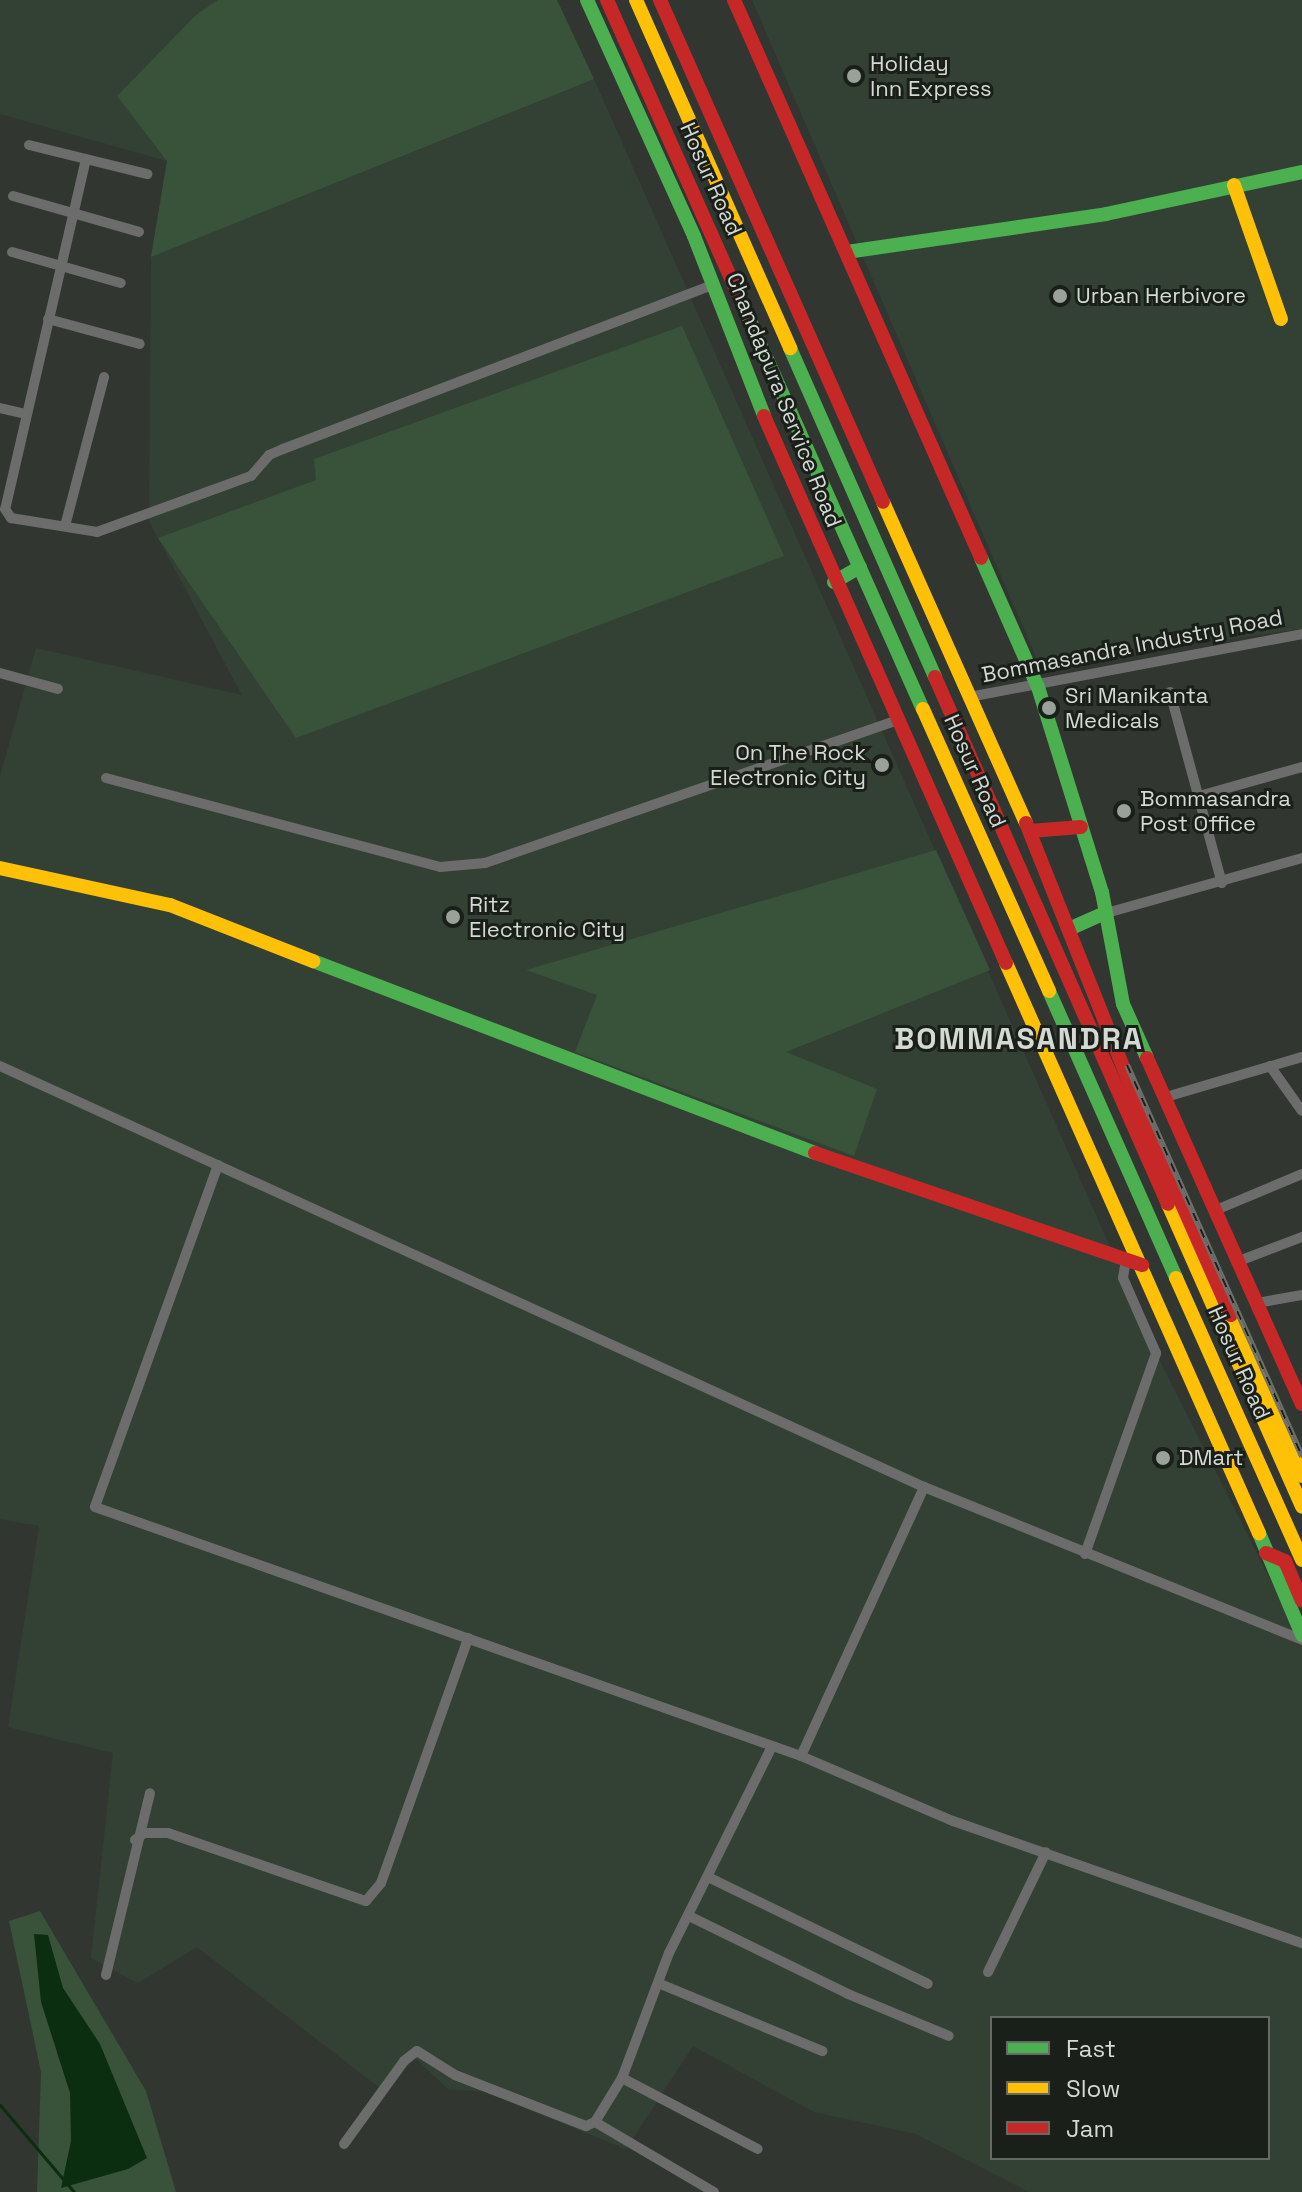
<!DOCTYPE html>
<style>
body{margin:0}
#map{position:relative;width:1302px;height:2192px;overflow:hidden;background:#313631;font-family:"Space Grotesk",sans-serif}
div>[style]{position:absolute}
.built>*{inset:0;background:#334134}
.green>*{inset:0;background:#38533a}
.water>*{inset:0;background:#0b2e10}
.stream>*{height:3px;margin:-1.5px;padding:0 1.5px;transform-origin:1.5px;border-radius:1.5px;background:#0b2e10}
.street>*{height:10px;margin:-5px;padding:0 5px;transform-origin:5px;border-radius:5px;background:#6b6c6b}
.fast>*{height:14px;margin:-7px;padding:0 7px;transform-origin:7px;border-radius:7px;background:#4caf50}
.slow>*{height:14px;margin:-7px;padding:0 7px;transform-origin:7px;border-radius:7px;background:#ffc107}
.jam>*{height:14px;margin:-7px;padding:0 7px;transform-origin:7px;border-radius:7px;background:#c62828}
.rail>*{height:6px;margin-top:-3px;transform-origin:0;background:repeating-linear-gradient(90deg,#1a1f1a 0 9px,#6c706c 0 18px);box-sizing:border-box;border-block:2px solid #6c706c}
.dots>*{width:22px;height:22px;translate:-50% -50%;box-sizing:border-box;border:4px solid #1a1f1a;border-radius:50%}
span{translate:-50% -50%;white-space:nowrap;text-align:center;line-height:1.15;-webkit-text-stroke:6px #1a1f1a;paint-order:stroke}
.poi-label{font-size:22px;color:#d3dad3}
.left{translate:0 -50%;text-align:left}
.right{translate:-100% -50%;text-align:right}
.street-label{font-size:22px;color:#d3dad3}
.district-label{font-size:30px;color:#d3dad3;font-weight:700;letter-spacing:2px}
.legend{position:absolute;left:990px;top:2016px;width:280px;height:144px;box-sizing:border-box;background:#1a1f1a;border:2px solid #646a64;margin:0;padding:10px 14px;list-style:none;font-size:24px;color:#d3dad3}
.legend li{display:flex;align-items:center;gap:16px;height:40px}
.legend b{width:40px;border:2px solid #646a64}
</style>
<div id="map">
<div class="built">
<i style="clip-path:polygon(evenodd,0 0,554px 0,590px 80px,594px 79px,1163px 1367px,1302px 1643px,1302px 2192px,1029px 2192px,916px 2134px,814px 2112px,693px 2046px,626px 2149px,485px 2092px,448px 2089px,415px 2058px,385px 2092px,197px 1947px,138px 1983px,91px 1958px,113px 1753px,8px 1727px,39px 1526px,0 1519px,0 776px,36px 648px,242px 695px,149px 521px,151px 257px,167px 161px,0 114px,0 0,992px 2018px,1268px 2018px,1268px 2158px,992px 2158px,992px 2018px)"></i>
<i style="clip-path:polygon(752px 0,1302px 0,1302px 629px,1039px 664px)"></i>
</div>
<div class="green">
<i style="clip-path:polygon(218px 0,557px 0,594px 79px,151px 257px,167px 161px,117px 96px,196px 15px)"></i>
<i style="clip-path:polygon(682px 326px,784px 556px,296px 738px,158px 538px,316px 480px,314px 459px)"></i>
<i style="clip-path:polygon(936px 850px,990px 970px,786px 1052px,877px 1089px,854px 1156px,575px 1052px,597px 995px,526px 970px)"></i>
<i style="clip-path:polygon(40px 1911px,146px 2091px,176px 2192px,37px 2192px,41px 2072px,9px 1921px)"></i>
</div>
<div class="water">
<i style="clip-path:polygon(34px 1934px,48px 1935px,63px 1988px,100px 2044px,147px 2158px,128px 2169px,61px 2188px,71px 2141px,70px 2093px,41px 2002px)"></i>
</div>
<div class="stream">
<i style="left:0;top:2105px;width:114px;rotate:49.6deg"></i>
</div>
<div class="street">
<i style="left:29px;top:145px;width:122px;rotate:13.8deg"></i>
<i style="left:86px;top:159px;width:359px;rotate:103deg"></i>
<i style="left:5px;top:509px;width:11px;rotate:56deg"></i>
<i style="left:11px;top:518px;width:87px;rotate:9.2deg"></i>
<i style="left:97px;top:532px;width:164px;rotate:-20deg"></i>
<i style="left:251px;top:476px;width:28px;rotate:-49deg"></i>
<i style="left:269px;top:455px;width:15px;rotate:-23deg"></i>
<i style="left:283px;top:449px;width:462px;rotate:-20.9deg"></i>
<i style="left:13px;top:196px;width:131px;rotate:15.9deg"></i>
<i style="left:12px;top:252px;width:113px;rotate:15.9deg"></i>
<i style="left:48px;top:319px;width:95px;rotate:15.2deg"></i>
<i style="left:0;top:408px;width:27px;rotate:13deg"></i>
<i style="left:65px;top:526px;width:154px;rotate:-75.3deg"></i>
<i style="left:0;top:673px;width:60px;rotate:15.4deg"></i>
<i style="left:1170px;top:692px;width:198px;rotate:74.8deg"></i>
<i style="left:969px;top:697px;width:339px;rotate:-10.7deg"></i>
<i style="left:106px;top:778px;width:346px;rotate:14.9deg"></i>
<i style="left:440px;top:867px;width:45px;rotate:-5.1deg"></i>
<i style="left:485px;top:863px;width:434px;rotate:-19.1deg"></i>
<i style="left:1199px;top:796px;width:107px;rotate:-15.7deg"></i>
<i style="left:1103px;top:914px;width:207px;rotate:-15.7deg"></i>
<i style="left:0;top:1066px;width:1015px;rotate:24.5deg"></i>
<i style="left:924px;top:1487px;width:408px;rotate:22deg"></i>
<i style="left:1270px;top:1066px;width:55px;rotate:54.6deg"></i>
<i style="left:1166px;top:1097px;width:142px;rotate:-16.4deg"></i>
<i style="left:218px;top:1165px;width:363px;rotate:109.8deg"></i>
<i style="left:95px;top:1507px;width:749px;rotate:19.43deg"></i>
<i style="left:801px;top:1756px;width:165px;rotate:23.2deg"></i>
<i style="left:953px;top:1821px;width:370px;rotate:19.3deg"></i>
<i style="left:1216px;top:1210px;width:93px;rotate:-22.7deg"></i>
<i style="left:1239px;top:1261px;width:67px;rotate:-20.9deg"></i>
<i style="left:1257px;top:1303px;width:46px;rotate:-10.1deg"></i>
<i style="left:1085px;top:1554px;width:213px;rotate:-70.5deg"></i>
<i style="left:1156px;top:1353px;width:82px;rotate:-113.7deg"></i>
<i style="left:1123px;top:1278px;width:18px;rotate:-81deg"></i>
<i style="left:801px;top:1756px;width:296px;rotate:-65.4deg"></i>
<i style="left:135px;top:1840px;width:11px;rotate:-38deg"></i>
<i style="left:144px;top:1833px;width:24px"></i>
<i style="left:168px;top:1833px;width:209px;rotate:19deg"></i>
<i style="left:366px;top:1901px;width:23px;rotate:-50deg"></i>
<i style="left:381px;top:1883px;width:260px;rotate:-70.4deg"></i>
<i style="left:710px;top:1878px;width:242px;rotate:25.9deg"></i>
<i style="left:689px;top:1916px;width:177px;rotate:26.1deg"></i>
<i style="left:848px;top:1994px;width:109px;rotate:22.6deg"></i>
<i style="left:988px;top:1972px;width:133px;rotate:-64.2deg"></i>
<i style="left:106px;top:1975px;width:187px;rotate:-76.4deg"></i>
<i style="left:658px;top:1983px;width:178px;rotate:22.5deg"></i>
<i style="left:622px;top:2078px;width:153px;rotate:27.6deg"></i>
<i style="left:595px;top:2122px;width:138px;rotate:30.5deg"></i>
<i style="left:344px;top:2144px;width:102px;rotate:-54.1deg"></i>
<i style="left:404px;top:2061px;width:16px;rotate:-38deg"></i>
<i style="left:417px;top:2051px;width:45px;rotate:32.3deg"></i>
<i style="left:455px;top:2075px;width:141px;rotate:21.3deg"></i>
<i style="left:586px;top:2126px;width:10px;rotate:-24deg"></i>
<i style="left:595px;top:2122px;width:52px;rotate:-58.5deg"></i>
<i style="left:622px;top:2078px;width:134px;rotate:-69.4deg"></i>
<i style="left:669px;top:1953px;width:231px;rotate:-63.5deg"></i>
</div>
<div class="fast">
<i style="left:587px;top:0;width:259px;rotate:65.6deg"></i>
<i style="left:694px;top:236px;width:193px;rotate:68.7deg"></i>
<i style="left:847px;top:252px;width:262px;rotate:-8.3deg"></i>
<i style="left:1106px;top:214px;width:200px;rotate:-12.1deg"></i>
<i style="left:746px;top:312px;width:435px;rotate:66deg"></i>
<i style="left:790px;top:348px;width:360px;rotate:66.2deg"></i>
<i style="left:981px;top:558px;width:141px;rotate:66.2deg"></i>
<i style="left:1038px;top:687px;width:215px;rotate:72.7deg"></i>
<i style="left:1102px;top:892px;width:114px;rotate:79.4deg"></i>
<i style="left:1123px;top:1004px;width:59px;rotate:66deg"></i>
<i style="left:834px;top:582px;width:30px;rotate:-30deg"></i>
<i style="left:1069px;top:929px;width:37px;rotate:-24deg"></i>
<i style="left:313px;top:961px;width:537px;rotate:20.93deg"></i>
<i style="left:1049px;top:991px;width:314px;rotate:66.1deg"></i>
<i style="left:1259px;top:1533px;width:111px;rotate:67.1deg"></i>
</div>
<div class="slow">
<i style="left:636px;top:0;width:381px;rotate:66.1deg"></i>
<i style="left:1234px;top:185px;width:142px;rotate:70.7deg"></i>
<i style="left:883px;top:502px;width:351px;rotate:66deg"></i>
<i style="left:923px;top:709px;width:309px;rotate:65.9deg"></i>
<i style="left:0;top:868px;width:174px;rotate:12.3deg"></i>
<i style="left:170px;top:905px;width:154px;rotate:21.4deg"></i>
<i style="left:1006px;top:963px;width:624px;rotate:66.07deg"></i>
<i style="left:1168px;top:1204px;width:331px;rotate:66.1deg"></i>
<i style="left:1176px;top:1278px;width:309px;rotate:65.9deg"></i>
<i style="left:1231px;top:1315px;width:176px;rotate:66.2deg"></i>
</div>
<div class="jam">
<i style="left:607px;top:0;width:342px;rotate:66deg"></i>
<i style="left:660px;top:0;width:549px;rotate:66.05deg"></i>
<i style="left:734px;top:0;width:610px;rotate:66.12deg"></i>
<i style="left:764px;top:416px;width:598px;rotate:66.13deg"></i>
<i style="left:935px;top:677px;width:576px;rotate:66.15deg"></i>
<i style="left:1026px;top:823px;width:298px;rotate:68.3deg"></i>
<i style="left:1136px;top:1100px;width:235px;rotate:66.2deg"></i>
<i style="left:1030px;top:831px;width:51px;rotate:-4.5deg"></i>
<i style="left:1147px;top:1058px;width:379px;rotate:65.9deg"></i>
<i style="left:815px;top:1153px;width:346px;rotate:18.9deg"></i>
<i style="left:1266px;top:1553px;width:21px;rotate:23deg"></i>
<i style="left:1285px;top:1561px;width:43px;rotate:67deg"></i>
</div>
<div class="rail">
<i style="left:1127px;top:1065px;width:429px;rotate:65.9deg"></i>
</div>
<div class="dots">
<i style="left:854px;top:76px;background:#9aa19a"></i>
<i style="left:1060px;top:296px;background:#9aa19a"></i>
<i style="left:1049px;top:708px;background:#9aa19a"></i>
<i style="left:882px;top:765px;background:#9aa19a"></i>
<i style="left:1124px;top:811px;background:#9aa19a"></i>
<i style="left:453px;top:917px;background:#9aa19a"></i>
<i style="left:1163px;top:1458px;background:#9aa19a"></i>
</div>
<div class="poi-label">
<span class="left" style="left:870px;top:76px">Holiday<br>Inn Express</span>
<span class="left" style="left:1076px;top:296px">Urban Herbivore</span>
<span class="left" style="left:1065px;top:708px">Sri Manikanta<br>Medicals</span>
<span class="right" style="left:866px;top:765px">On The Rock<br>Electronic City</span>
<span class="left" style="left:1140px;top:811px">Bommasandra<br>Post Office</span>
<span class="left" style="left:469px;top:917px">Ritz<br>Electronic City</span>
<span class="left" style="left:1179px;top:1458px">DMart</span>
</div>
<div class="street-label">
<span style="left:711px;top:179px;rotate:66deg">Hosur Road</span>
<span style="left:784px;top:400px;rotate:68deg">Chandapura Service Road</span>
<span style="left:1132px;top:646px;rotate:-11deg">Bommasandra Industry Road</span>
<span style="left:975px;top:771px;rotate:66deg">Hosur Road</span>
<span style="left:1239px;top:1363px;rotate:66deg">Hosur Road</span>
</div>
<div class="district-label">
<span style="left:1019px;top:1039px">BOMMASANDRA</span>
</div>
<ul class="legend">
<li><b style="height:10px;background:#4caf50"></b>Fast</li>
<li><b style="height:10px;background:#ffc107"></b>Slow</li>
<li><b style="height:10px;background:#c62828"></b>Jam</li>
</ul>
</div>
